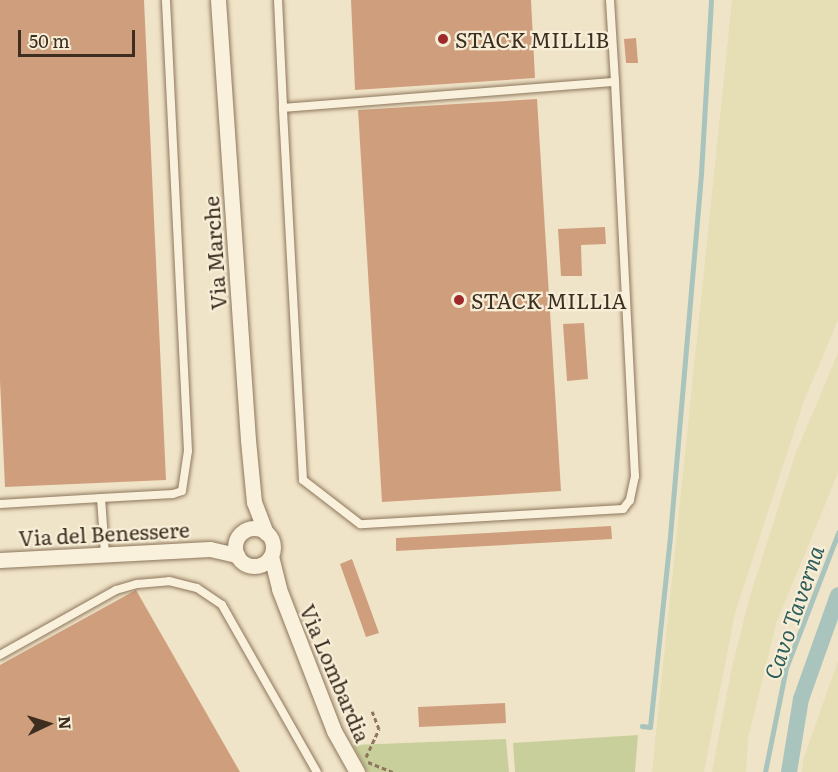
<!DOCTYPE html>
<style>
body{margin:0}
#map{position:relative;width:838px;height:772px;overflow:hidden;background:#f0e4c8;font-family:Literata,serif}
div>[style]{position:absolute}
.farmland>*{inset:0;background:#e6deb5}
.green>*{inset:0;background:#c9cf9b}
.stream>*{height:4.5px;margin:-2.25px;padding:0 2.25px;transform-origin:2.25px;border-radius:2.25px;background:#a9c4bc}
.canal>*{height:16px;margin:-8px;padding:0 8px;transform-origin:8px;border-radius:8px;background:#a9c4bc}
.building>*{inset:0;background:#cf9f7d}
.path>*{height:3px;margin-top:-1.5px;transform-origin:0;background:repeating-linear-gradient(90deg,#8d765c 0 4.5px,transparent 0 7.5px)}
.roads{filter:drop-shadow(0 0 2px #8d765c) drop-shadow(0 0 2px #8d765c)}
.service>*{height:8px;margin:-4px;padding:0 4px;transform-origin:4px;border-radius:4px;background:#faf1dc}
.minor>*{height:15px;margin:-7.5px;padding:0 7.5px;transform-origin:7.5px;border-radius:7.5px;background:#faf1dc}
.minor>.ring{margin:-7.5px;padding:0;box-sizing:content-box;background:none;border:15px solid #faf1dc;border-radius:50%}
.dots>*{width:16px;height:16px;translate:-50% -50%;box-sizing:border-box;border:3px solid #f7eed8;border-radius:50%}
span{translate:-50% -50%;white-space:nowrap;text-align:center;line-height:1.15;-webkit-text-stroke:4.5px #f7eed8;paint-order:stroke}
.poi-label{font-size:21px;color:#3d2e20}
.left{translate:0 -50%;text-align:left}
.street-label{font-size:21px;color:#3d2e20}
.water-label{font-size:22px;color:#2f5d5a;font-style:italic}
.north{position:absolute;left:18px;top:694px;width:60px;height:60px;-webkit-text-stroke:4px #f7eed8;paint-order:stroke;rotate:86deg;font-size:16px;font-weight:700;line-height:24px;text-align:center;color:#3d2e20}
.north::after{content:'';display:block;margin:auto;width:21px;height:27px;background:#3d2e20;clip-path:polygon(50% 0,100% 100%,50% 72%,0 100%)}
.scale{position:absolute;left:18px;top:30px;width:117px;height:27px;box-sizing:border-box;border:3px solid #3d2e20;border-top:0;padding-left:8px;font-size:18px;line-height:21px;white-space:nowrap;color:#3d2e20;-webkit-text-stroke:4px #f7eed8;paint-order:stroke}
</style>
<div id="map">
<div class="farmland">
<i style="clip-path:polygon(732px 0,838px 0,838px 320px,804px 401px,735px 613px,704px 772px,652px 772px)"></i>
<i style="clip-path:polygon(838px 353px,838px 473px,776px 624px,748px 739px,746px 772px,712px 772px,732px 667px,750px 596px,795px 455px)"></i>
<i style="clip-path:polygon(838px 661px,838px 772px,802px 772px,803px 760px)"></i>
</div>
<div class="green">
<i style="clip-path:polygon(638px 735px,635px 772px,515px 772px,513px 743px)"></i>
<i style="clip-path:polygon(506px 739px,509px 772px,367px 772px,353px 745px)"></i>
</div>
<div class="stream">
<i style="left:642px;top:726px;width:8px;rotate:7deg"></i>
<i style="left:650px;top:727px;width:192px;rotate:-84deg"></i>
<i style="left:670px;top:536px;width:363px;rotate:-85.1deg"></i>
<i style="left:701px;top:174px;width:174px;rotate:-86.7deg"></i>
<i style="left:765px;top:772px;width:106px;rotate:-78.6deg"></i>
<i style="left:786px;top:668px;width:145px;rotate:-68.9deg"></i>
</div>
<div class="canal">
<i style="left:789px;top:772px;width:74px;rotate:-80.7deg"></i>
<i style="left:801px;top:699px;width:110px;rotate:-70.4deg"></i>
</div>
<div class="building">
<i style="clip-path:polygon(0 0,144px 0,166px 480px,5px 487px,0 381px)"></i>
<i style="clip-path:polygon(351px 0,531px 0,535px 78px,355px 90px)"></i>
<i style="clip-path:polygon(636px 38px,638px 63px,626px 63px,624px 39px)"></i>
<i style="clip-path:polygon(537px 99px,561px 491px,382px 502px,358px 110px)"></i>
<i style="clip-path:polygon(605px 227px,606px 244px,581px 245px,582px 276px,561px 276px,558px 229px)"></i>
<i style="clip-path:polygon(584px 323px,588px 379px,567px 381px,563px 324px)"></i>
<i style="clip-path:polygon(611px 526px,612px 539px,396px 551px,396px 538px)"></i>
<i style="clip-path:polygon(352px 559px,379px 633px,366px 637px,340px 564px)"></i>
<i style="clip-path:polygon(136px 590px,240px 772px,0 772px,0 665px)"></i>
<i style="clip-path:polygon(505px 703px,506px 723px,419px 727px,418px 707px)"></i>
</div>
<div class="path">
<i style="left:366px;top:757px;width:31px;rotate:-65deg"></i>
<i style="left:379px;top:729px;width:19px;rotate:-111deg"></i>
<i style="left:368px;top:762px;width:27px;rotate:22deg"></i>
</div>
<div class="roads">
<div class="service">
<i style="left:278px;top:0;width:108px;rotate:87.3deg"></i>
<i style="left:610px;top:0;width:82px;rotate:86.5deg"></i>
<i style="left:615px;top:82px;width:395px;rotate:87.1deg"></i>
<i style="left:635px;top:476px;width:25px;rotate:102deg"></i>
<i style="left:630px;top:500px;width:11px;rotate:128deg"></i>
<i style="left:623px;top:509px;width:263px;rotate:176.7deg"></i>
<i style="left:360px;top:524px;width:72px;rotate:-142.3deg"></i>
<i style="left:303px;top:480px;width:373px;rotate:-93.1deg"></i>
<i style="left:283px;top:108px;width:333px;rotate:-4.5deg"></i>
<i style="left:0;top:504px;width:101px;rotate:-3.4deg"></i>
<i style="left:105px;top:554px;width:56px;rotate:-94.1deg"></i>
<i style="left:101px;top:498px;width:72px;rotate:-3.2deg"></i>
<i style="left:173px;top:494px;width:9px;rotate:-18deg"></i>
<i style="left:182px;top:491px;width:40px;rotate:-81.5deg"></i>
<i style="left:188px;top:451px;width:452px;rotate:-92.8deg"></i>
<i style="left:0;top:655px;width:133px;rotate:-29.3deg"></i>
<i style="left:116px;top:590px;width:22px;rotate:-16deg"></i>
<i style="left:137px;top:584px;width:32px;rotate:-5deg"></i>
<i style="left:169px;top:581px;width:29px;rotate:14deg"></i>
<i style="left:197px;top:588px;width:30px;rotate:34deg"></i>
<i style="left:222px;top:605px;width:192px;rotate:60.4deg"></i>
</div>
<div class="minor">
<i style="left:218px;top:0;width:441px;rotate:86.1deg"></i>
<i style="left:248px;top:440px;width:62px;rotate:84.5deg"></i>
<i style="left:254px;top:502px;width:33px;rotate:69deg"></i>
<i class="ring" style="left:235px;top:528px;width:23px;height:23px"></i>
<i style="left:271px;top:556px;width:34px;rotate:76deg"></i>
<i style="left:279px;top:589px;width:152px;rotate:68.8deg"></i>
<i style="left:334px;top:731px;width:47px;rotate:60.7deg"></i>
<i style="left:0;top:560px;width:210px;rotate:-3deg"></i>
<i style="left:210px;top:549px;width:28px;rotate:13deg"></i>
</div>
</div>
<div class="dots">
<i style="left:443px;top:39px;background:#9e2a2b"></i>
<i style="left:459px;top:300px;background:#9e2a2b"></i>
</div>
<div class="poi-label">
<span class="left" style="left:455px;top:39px">STACK MILL1B</span>
<span class="left" style="left:471px;top:300px">STACK MILL1A</span>
</div>
<div class="street-label">
<span style="left:214px;top:253px;rotate:-94deg">Via Marche</span>
<span style="left:104px;top:533px;rotate:-3deg">Via del Benessere</span>
<span style="left:336px;top:673px;rotate:67deg">Via Lombardia</span>
</div>
<div class="water-label">
<span style="left:793px;top:612px;rotate:-71deg">Cavo Taverna</span>
</div>
<div class="north">N</div>
<div class="scale">50 m</div>
</div>
